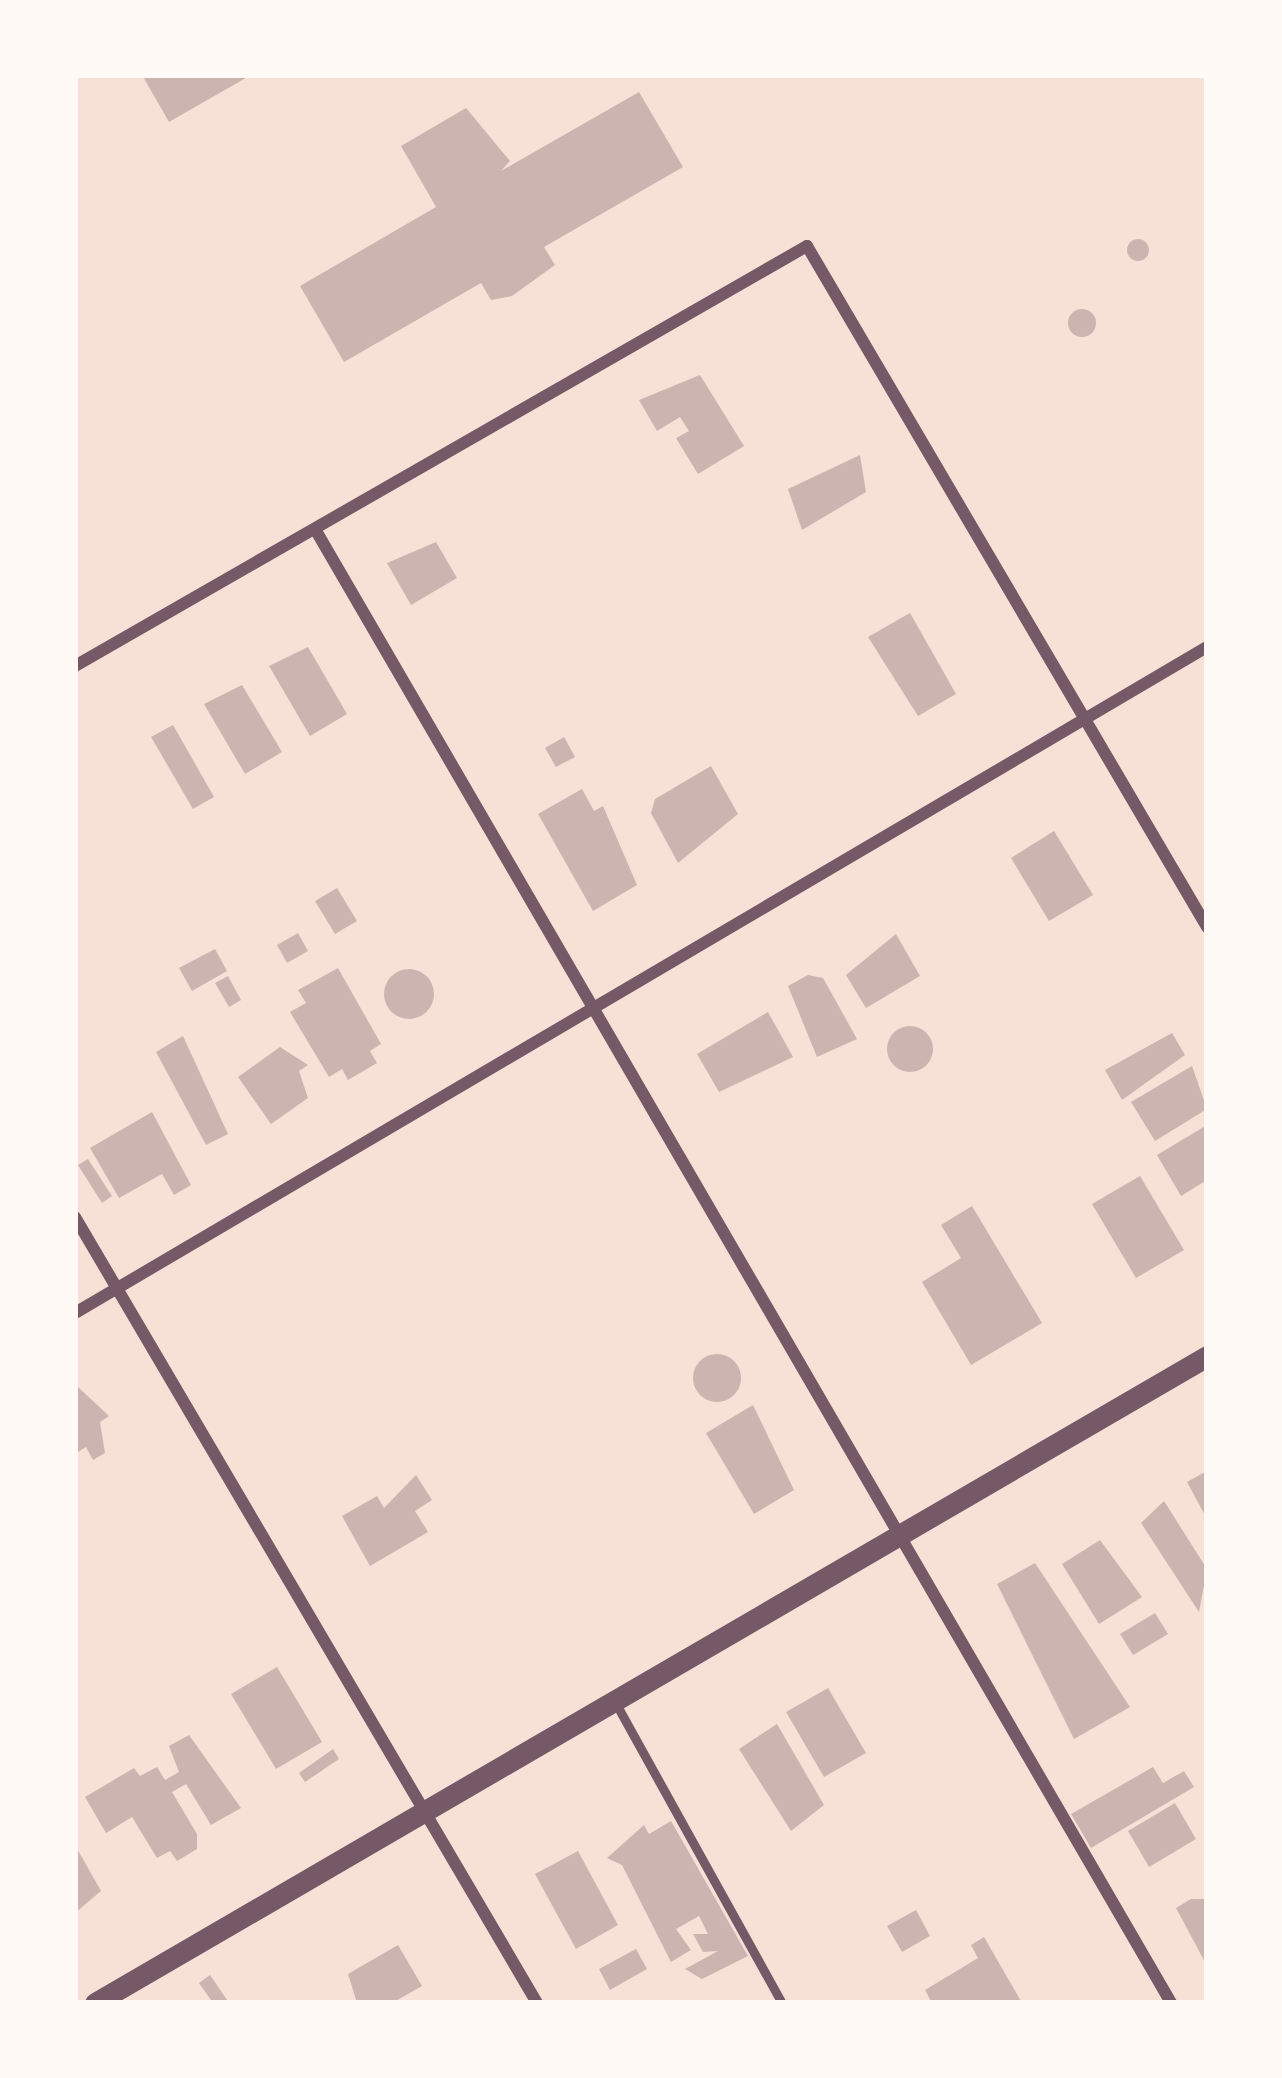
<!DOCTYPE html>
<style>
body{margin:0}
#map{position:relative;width:1282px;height:2078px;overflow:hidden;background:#f7e1d7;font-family:Manrope,sans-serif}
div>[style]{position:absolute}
.building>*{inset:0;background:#ccb4b1}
.round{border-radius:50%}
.service>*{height:9px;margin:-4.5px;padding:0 4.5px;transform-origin:4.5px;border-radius:4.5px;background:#755966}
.minor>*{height:12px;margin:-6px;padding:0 6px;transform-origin:6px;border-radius:6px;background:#755966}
.tertiary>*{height:21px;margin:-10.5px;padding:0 10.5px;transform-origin:10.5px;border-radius:10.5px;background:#755966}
span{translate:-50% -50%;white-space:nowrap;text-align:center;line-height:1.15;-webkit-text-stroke:9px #fffaf5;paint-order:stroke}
.frame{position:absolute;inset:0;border:78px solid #fffaf5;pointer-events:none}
</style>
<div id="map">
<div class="building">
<i style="clip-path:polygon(142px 75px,251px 75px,169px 122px)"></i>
<i style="clip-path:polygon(639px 92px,683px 167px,544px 247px,555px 265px,512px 296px,491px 300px,481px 283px,344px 362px,300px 286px,436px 207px,401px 146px,466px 108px,510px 161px,501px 171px)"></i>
<i class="round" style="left:1127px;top:239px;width:22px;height:22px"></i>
<i class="round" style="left:1068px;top:309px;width:28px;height:28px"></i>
<i style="clip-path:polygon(700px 375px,744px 446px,698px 474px,676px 438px,689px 431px,680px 417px,657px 431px,639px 400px)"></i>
<i style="clip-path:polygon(860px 455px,866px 492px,802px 530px,788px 489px)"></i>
<i style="clip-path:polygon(436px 542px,457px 578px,411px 605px,387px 563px)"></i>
<i style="clip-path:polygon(910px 613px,956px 694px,918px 716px,868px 637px)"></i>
<i style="clip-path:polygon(308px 647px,347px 714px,310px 736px,269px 666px)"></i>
<i style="clip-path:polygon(242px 685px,282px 752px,245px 774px,204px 704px)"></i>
<i style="clip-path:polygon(173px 725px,214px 797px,193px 809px,151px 737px)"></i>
<i style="clip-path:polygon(564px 737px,575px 757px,556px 767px,545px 748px)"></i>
<i style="clip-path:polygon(711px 766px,738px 814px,678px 863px,651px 813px,655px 799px)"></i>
<i style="clip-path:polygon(582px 789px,594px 811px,603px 806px,637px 885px,593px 911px,538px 814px)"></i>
<i style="clip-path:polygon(1054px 831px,1093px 895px,1049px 921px,1011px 858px)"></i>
<i style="clip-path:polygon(337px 888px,357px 921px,335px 934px,315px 901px)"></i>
<i style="clip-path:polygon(298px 933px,308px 951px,287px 963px,277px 945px)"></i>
<i style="clip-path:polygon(896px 934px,920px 976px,866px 1008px,846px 975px)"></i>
<i style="clip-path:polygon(215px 949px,227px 971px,192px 991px,179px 968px)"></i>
<i style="clip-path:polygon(338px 968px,381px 1044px,370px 1051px,377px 1063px,348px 1080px,342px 1069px,329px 1077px,290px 1012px,306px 1003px,298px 990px)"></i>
<i class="round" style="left:384px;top:969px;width:50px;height:50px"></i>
<i style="clip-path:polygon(808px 975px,823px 978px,857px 1039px,817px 1057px,788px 986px)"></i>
<i style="clip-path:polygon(228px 976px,241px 1000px,229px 1007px,215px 983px)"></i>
<i style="clip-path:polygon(768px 1012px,793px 1057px,719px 1092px,697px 1054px)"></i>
<i class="round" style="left:887px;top:1026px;width:46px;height:46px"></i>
<i style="clip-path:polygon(1172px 1033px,1185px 1055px,1122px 1100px,1105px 1070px)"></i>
<i style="clip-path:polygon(183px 1036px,228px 1134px,206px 1145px,156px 1052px)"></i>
<i style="clip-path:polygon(280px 1047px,308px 1065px,299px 1071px,308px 1098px,271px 1124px,238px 1077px)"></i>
<i style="clip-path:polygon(1192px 1066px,1207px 1109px,1155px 1141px,1131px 1102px)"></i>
<i style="clip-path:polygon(152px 1112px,191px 1185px,174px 1195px,162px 1174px,119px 1198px,90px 1148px)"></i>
<i style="clip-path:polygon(1207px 1125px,1207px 1180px,1181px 1196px,1157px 1155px)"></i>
<i style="clip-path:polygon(88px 1159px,112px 1196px,102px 1203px,78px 1165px)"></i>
<i style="clip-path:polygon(1140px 1176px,1184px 1250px,1136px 1278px,1092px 1204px)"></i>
<i style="clip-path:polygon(972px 1206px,1042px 1323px,971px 1365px,922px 1282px,961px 1258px,941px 1225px)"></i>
<i class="round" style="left:693px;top:1354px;width:48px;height:48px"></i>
<i style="clip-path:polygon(78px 1387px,109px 1416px,100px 1422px,105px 1453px,93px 1460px,86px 1447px,75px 1454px)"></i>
<i style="clip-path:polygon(753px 1405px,794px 1490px,754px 1514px,706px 1433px)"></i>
<i style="clip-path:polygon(1207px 1471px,1207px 1519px,1187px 1482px)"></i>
<i style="clip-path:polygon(416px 1475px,432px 1500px,415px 1511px,428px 1532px,370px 1566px,342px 1516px,377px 1496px,384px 1508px)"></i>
<i style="clip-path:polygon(1164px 1501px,1207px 1569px,1199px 1612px,1141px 1523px)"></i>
<i style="clip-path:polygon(1100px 1540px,1142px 1597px,1099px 1624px,1062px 1564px)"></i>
<i style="clip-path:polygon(1035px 1563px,1130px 1707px,1074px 1739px,997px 1584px)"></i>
<i style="clip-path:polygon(1155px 1613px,1168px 1634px,1133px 1655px,1120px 1634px)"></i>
<i style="clip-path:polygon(277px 1667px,322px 1742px,276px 1769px,231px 1694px)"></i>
<i style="clip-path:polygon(828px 1688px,866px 1753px,824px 1777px,786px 1712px)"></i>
<i style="clip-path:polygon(777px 1724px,824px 1805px,791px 1831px,739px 1749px)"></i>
<i style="clip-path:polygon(189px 1735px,241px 1808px,211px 1825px,186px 1784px,172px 1792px,197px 1834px,197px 1849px,177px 1861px,170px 1851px,157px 1858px,132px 1817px,106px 1833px,85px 1797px,134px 1768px,140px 1776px,157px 1767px,165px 1780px,179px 1772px,169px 1746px)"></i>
<i style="clip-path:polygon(333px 1749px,339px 1759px,305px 1782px,299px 1773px)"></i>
<i style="clip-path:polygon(1153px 1767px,1163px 1783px,1184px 1771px,1194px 1787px,1091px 1848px,1071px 1814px)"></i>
<i style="clip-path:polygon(1175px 1803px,1196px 1839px,1149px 1867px,1128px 1831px)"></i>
<i style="clip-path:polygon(671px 1821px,748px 1956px,702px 1979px,685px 1969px,718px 1951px,703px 1952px,693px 1934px,708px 1934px,699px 1916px,676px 1929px,691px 1950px,671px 1962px,622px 1865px,607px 1858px,644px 1825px,649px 1834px)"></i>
<i style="clip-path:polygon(75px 1845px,101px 1891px,75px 1913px)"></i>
<i style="clip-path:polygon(578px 1851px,618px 1925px,576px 1949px,535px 1874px)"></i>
<i style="clip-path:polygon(1191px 1899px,1207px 1899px,1207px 1966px,1176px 1908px)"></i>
<i style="clip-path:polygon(916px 1910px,930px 1936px,902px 1952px,887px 1926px)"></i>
<i style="clip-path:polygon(984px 1937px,1022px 2003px,932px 2003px,925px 1990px,978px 1958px,971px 1945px)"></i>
<i style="clip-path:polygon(398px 1945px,422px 1986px,392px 2003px,357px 2003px,348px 1974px)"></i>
<i style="clip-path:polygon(636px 1949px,647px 1969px,610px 1990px,599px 1969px)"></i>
<i style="clip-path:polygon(210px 1975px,229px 2003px,213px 2003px,199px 1983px)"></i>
</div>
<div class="service">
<i style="left:615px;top:1702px;width:344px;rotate:61deg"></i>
</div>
<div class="minor">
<i style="left:315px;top:529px;width:1705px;rotate:59.85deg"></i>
<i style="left:75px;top:666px;width:844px;rotate:-29.85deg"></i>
<i style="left:807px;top:246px;width:790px;rotate:59.57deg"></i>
<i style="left:75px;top:1217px;width:912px;rotate:59.55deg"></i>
<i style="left:75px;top:1313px;width:1313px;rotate:-30.47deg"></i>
</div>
<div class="tertiary">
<i style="left:95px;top:2003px;width:1287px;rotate:-30.19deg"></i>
</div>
<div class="frame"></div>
</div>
